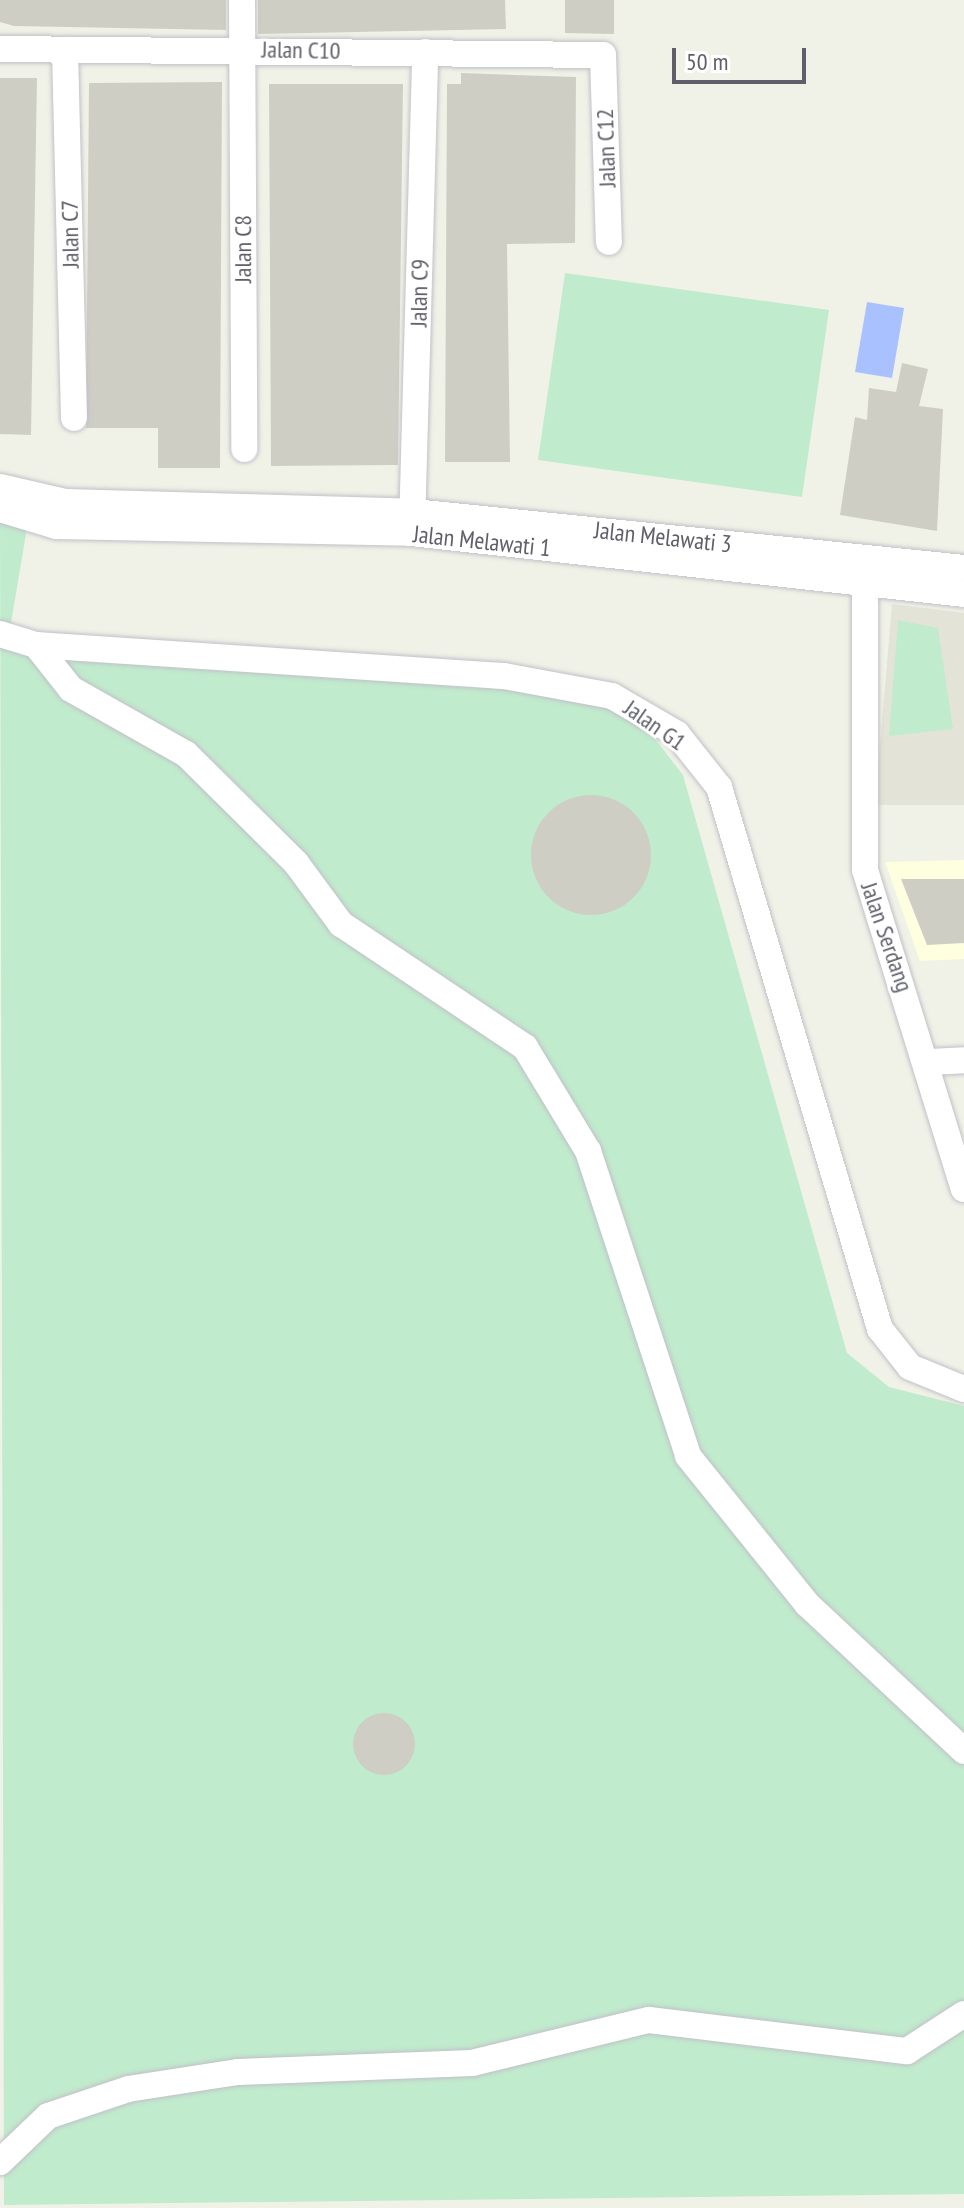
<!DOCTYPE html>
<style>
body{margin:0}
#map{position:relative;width:964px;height:2208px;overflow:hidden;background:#f1f2e7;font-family:"PT Sans Narrow",sans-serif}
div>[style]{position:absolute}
.commercial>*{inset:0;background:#fdffde}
.education>*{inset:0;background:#e3e4d7}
.green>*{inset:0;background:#c1ebcd}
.water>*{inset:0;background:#a9c1ff}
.building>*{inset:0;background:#cfcec5}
.round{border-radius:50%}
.roads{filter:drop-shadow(0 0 2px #c0c1c8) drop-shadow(0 0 2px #c0c1c8)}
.minor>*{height:26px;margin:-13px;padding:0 13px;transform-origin:13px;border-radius:13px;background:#fff}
span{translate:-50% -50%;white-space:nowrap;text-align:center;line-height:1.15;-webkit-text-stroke:6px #fff;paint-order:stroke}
.street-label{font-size:24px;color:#5e5f68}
.scale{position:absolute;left:672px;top:48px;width:134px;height:36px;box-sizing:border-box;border:4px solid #5e5f68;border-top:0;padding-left:10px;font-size:24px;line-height:28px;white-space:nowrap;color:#5e5f68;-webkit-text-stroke:6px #fff;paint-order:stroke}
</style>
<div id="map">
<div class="commercial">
<i style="clip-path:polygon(964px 860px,964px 959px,920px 961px,885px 862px)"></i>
</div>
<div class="education">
<i style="clip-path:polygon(892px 604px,964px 613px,964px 805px,875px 805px)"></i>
</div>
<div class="green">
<i style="clip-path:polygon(565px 273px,829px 310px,802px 497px,538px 460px)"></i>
<i style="clip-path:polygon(0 510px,29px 516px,10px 629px,584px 699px,642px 722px,683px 775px,847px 1353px,889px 1387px,964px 1406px,964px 2194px,4px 2205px)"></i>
<i style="clip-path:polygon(898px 620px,938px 628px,953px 729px,889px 736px)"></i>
</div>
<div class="water">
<i style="clip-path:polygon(867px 302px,904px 308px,892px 378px,855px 372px)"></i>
</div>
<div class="building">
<i style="clip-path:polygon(0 0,226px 0,226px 30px,14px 26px,0 22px)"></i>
<i style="clip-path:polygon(258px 0,505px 0,506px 29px,258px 34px)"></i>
<i style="clip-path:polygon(565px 0,614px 0,614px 34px,565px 33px)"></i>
<i style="clip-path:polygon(461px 73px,576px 77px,575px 243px,507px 244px,510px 462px,445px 462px,447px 84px,461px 84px)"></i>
<i style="clip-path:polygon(0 78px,37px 78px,31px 435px,0 434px)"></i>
<i style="clip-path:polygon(222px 82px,220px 468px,158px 468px,158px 428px,86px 428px,89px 83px)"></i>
<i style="clip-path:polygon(269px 84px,403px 84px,398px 465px,271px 466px)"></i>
<i style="clip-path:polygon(902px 363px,928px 369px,919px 406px,943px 409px,937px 531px,840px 515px,855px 417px,867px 420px,869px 388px,896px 392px)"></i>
<i class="round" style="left:531px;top:795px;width:120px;height:120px"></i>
<i style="clip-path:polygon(901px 879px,964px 879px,964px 943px,927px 945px)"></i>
<i class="round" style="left:353px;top:1713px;width:62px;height:62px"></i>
</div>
<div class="roads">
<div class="minor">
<i style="left:242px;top:0;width:449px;rotate:89.7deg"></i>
<i style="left:0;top:49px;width:603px;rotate:0.57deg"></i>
<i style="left:603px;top:55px;width:187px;rotate:88.2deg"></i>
<i style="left:65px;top:50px;width:368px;rotate:88.6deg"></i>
<i style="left:0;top:487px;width:68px;rotate:12.8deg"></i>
<i style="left:66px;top:502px;width:348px;rotate:1.6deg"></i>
<i style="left:414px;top:512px;width:553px;rotate:5.81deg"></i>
<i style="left:0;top:509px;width:59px;rotate:16.9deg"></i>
<i style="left:56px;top:526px;width:355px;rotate:1.1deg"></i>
<i style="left:411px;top:533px;width:556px;rotate:6.29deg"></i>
<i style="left:412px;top:528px;width:476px;rotate:-88.4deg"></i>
<i style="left:865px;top:565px;width:305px;rotate:90deg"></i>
<i style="left:865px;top:870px;width:334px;rotate:72.8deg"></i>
<i style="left:0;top:634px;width:38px;rotate:17deg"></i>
<i style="left:36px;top:645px;width:469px;rotate:3.8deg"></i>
<i style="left:504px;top:676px;width:110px;rotate:10.5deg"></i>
<i style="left:612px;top:696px;width:75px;rotate:30.3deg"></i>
<i style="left:677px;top:734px;width:68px;rotate:51.6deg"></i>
<i style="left:719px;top:787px;width:565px;rotate:73.46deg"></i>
<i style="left:880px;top:1329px;width:48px;rotate:51.7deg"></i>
<i style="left:910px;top:1367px;width:58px;rotate:22.2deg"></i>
<i style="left:36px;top:645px;width:56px;rotate:51.5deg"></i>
<i style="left:71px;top:689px;width:132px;rotate:29.5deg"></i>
<i style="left:186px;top:754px;width:155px;rotate:44.7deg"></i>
<i style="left:296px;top:863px;width:76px;rotate:53.6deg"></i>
<i style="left:341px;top:924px;width:221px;rotate:33.8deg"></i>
<i style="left:525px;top:1047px;width:122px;rotate:58.8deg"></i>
<i style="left:588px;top:1151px;width:321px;rotate:71.8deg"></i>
<i style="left:688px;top:1456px;width:190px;rotate:51.2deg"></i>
<i style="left:807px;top:1604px;width:215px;rotate:43.1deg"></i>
<i style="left:930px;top:1062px;width:34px;rotate:-3deg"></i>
<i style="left:0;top:2162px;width:66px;rotate:-43.8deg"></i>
<i style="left:48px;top:2116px;width:84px;rotate:-18.6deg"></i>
<i style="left:128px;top:2089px;width:111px;rotate:-8.8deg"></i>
<i style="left:238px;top:2072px;width:234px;rotate:-2.2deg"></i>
<i style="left:472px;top:2063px;width:182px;rotate:-13.7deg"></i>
<i style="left:649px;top:2020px;width:260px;rotate:6.9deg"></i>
<i style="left:907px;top:2051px;width:68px;rotate:-33deg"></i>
</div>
</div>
<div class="street-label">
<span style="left:301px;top:50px;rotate:1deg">Jalan C10</span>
<span style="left:606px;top:148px;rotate:-92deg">Jalan C12</span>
<span style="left:70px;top:234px;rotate:-91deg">Jalan C7</span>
<span style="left:243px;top:249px;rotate:-90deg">Jalan C8</span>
<span style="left:419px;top:293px;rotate:-89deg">Jalan C9</span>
<span style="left:663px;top:537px;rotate:6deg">Jalan Melawati 3</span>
<span style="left:482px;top:541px;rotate:6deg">Jalan Melawati 1</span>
<span style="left:655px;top:725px;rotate:35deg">Jalan G1</span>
<span style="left:887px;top:937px;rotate:71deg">Jalan Serdang</span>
</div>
<div class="scale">50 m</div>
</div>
